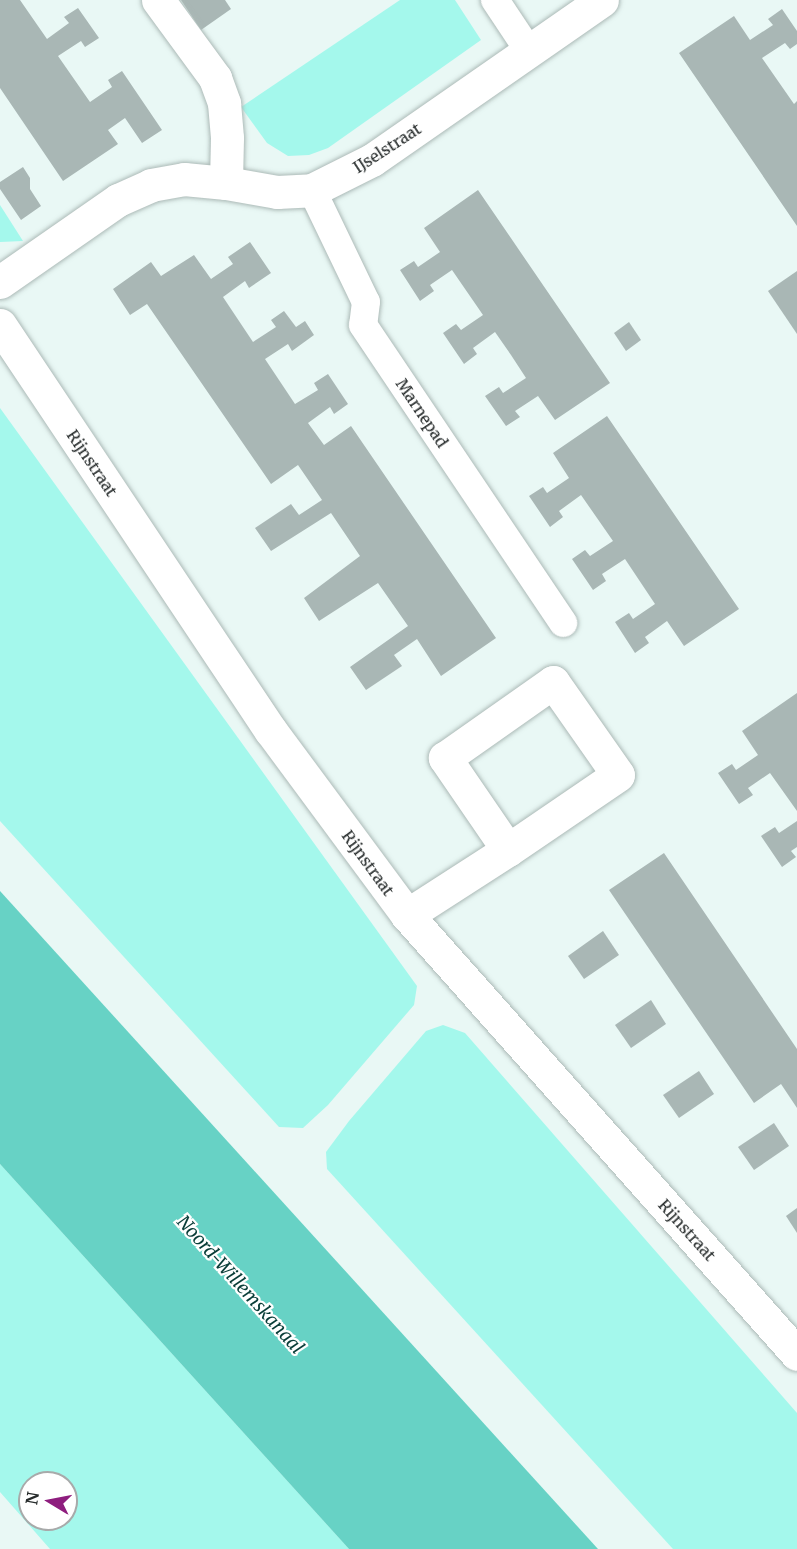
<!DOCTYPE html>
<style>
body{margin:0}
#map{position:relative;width:797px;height:1549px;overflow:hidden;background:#e9f8f5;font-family:Merriweather,serif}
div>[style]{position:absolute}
.green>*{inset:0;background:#a4f8ec}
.water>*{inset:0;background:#67d2c5}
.building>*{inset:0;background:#a9b7b5}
.roads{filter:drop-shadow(0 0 2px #acbab7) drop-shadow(0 0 2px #acbab7)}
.pedestrian>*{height:28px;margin:-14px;padding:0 14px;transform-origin:14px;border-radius:14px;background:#fff}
.minor>*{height:33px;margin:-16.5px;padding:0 16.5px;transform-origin:16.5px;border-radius:16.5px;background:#fff}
span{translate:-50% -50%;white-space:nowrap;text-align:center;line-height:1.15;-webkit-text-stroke:4.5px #fff;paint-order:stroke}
.street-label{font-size:16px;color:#262b2b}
.water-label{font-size:18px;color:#093d38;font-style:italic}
.north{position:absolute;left:18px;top:1471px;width:60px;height:60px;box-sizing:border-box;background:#fff;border:2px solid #a8aaaa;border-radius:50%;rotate:280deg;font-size:16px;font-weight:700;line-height:24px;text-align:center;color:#262b2b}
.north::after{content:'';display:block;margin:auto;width:21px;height:27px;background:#8e1d7e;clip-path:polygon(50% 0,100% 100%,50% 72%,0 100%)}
</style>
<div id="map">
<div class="green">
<i style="clip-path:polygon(400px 0,455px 0,481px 40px,328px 148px,309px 155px,288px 156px,267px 143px,241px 107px)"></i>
<i style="clip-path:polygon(0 206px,0 205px,23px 241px,0 242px)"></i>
<i style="clip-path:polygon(0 408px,417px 986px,414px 1005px,328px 1105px,303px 1128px,279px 1127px,0 821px)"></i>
<i style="clip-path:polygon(443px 1025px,465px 1033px,797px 1413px,797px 1549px,673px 1549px,327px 1169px,326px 1152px,349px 1121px,426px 1031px)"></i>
<i style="clip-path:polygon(evenodd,0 1164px,349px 1549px,50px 1549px,0 1492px,0 1164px,30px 1483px,66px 1483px,66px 1519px,30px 1519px,30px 1483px)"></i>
</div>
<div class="water">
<i style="clip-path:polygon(0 891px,598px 1549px,349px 1549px,0 1164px)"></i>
</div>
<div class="building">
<i style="clip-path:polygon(0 0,20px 0,47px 39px,69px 23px,64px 17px,78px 8px,99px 38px,85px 47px,81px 41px,58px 56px,90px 102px,112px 87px,108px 80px,122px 71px,162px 130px,142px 143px,125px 118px,108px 130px,118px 144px,63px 181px,0 88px)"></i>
<i style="clip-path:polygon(181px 0,225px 0,231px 9px,201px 30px)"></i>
<i style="clip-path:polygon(782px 9px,797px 31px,797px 44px,790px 49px,785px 43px,762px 58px,794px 104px,797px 101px,797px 226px,679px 53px,734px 16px,750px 40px,773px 25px,768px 19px)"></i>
<i style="clip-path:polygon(23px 167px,30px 178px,30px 189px,41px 206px,21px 220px,0 189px,0 182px)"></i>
<i style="clip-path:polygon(478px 190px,610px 383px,555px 420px,538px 396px,515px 411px,520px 417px,506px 426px,485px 396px,499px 387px,503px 393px,526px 378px,511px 355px,495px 332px,473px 348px,477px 354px,464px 364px,443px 333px,456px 324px,461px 330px,483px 315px,452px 270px,430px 285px,434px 291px,420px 301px,400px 270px,414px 261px,418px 267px,440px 252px,424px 228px)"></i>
<i style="clip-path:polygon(250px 242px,271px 273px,249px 288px,245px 281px,223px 297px,253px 342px,276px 327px,271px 320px,284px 311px,296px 327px,305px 321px,314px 335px,292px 351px,288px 344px,265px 359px,295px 404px,318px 390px,314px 383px,328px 374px,348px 404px,334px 414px,330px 407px,308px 423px,324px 445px,351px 426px,496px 638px,441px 676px,417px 639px,394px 655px,402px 666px,366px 690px,350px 667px,408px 626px,378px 583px,319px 621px,304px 598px,360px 556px,331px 513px,271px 551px,255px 528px,291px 504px,299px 515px,322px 500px,298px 465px,271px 484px,147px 304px,130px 315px,113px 289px,151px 262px,161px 276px,194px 255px,211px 279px,233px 264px,228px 257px)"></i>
<i style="clip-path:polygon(797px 271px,797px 334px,768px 291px)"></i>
<i style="clip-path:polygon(629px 322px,641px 340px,626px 351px,614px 333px)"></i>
<i style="clip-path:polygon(607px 416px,739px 609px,684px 646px,667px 621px,645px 637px,649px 643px,635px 653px,615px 622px,629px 613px,633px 619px,655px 604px,625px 559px,602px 574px,606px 581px,593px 590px,572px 559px,585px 550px,590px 556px,613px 541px,581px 495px,559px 511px,563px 517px,550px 527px,529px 496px,543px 487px,547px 493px,569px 478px,553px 453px)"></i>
<i style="clip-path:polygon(797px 693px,797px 811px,770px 773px,748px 788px,753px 795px,739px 804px,718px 773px,732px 764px,736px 770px,758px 755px,742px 731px)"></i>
<i style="clip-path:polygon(797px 821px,797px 847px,791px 851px,796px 857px,782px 867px,761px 836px,775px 827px,779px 833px)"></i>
<i style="clip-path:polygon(664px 853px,797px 1049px,797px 1108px,781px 1084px,754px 1103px,609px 890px)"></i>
<i style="clip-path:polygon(603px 931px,619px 955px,584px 979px,568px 956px)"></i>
<i style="clip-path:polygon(651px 1000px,666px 1024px,631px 1048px,615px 1025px)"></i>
<i style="clip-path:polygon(699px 1071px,714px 1094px,679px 1118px,663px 1095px)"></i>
<i style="clip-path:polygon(774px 1123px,789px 1146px,754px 1170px,738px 1147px)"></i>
<i style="clip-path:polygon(797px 1208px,797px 1233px,786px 1216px)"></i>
</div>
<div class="roads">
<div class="pedestrian">
<i style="left:495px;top:0;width:61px;rotate:56.3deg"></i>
<i style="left:312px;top:190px;width:124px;rotate:64.3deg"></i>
<i style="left:366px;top:302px;width:23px;rotate:97deg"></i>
<i style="left:363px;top:325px;width:359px;rotate:56.1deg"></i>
</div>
<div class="minor">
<i style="left:158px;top:0;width:97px;rotate:53.8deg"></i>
<i style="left:215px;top:78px;width:27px;rotate:70deg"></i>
<i style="left:224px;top:103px;width:35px;rotate:85deg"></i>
<i style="left:227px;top:138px;width:45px;rotate:91.3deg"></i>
<i style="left:226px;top:183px;width:52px;rotate:10deg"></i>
<i style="left:277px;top:192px;width:35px;rotate:-3deg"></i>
<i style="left:312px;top:190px;width:67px;rotate:-26.6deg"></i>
<i style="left:372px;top:160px;width:280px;rotate:-34.8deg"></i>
<i style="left:0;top:282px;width:144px;rotate:-34.8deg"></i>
<i style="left:118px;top:200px;width:36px;rotate:-24deg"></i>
<i style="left:151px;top:185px;width:34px;rotate:-10deg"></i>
<i style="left:184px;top:179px;width:42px;rotate:5.4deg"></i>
<i style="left:0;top:325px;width:488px;rotate:56.3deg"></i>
<i style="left:271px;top:731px;width:229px;rotate:53.5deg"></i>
<i style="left:407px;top:915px;width:587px;rotate:48.38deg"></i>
<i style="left:553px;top:682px;width:113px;rotate:55deg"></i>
<i style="left:618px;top:775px;width:133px;rotate:145.7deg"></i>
<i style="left:508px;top:850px;width:112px;rotate:-124.4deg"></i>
<i style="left:445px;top:758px;width:132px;rotate:-35.1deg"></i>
<i style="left:407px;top:915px;width:120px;rotate:-32.8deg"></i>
</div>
</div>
<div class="street-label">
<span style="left:387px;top:148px;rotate:-33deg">IJselstraat</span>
<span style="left:422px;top:413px;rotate:56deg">Marnepad</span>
<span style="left:92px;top:463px;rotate:56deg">Rijnstraat</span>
<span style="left:368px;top:863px;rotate:54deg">Rijnstraat</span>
<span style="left:687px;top:1230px;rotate:48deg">Rijnstraat</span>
</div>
<div class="water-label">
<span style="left:240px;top:1285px;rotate:48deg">Noord-Willemskanaal</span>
</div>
<div class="north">N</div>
</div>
